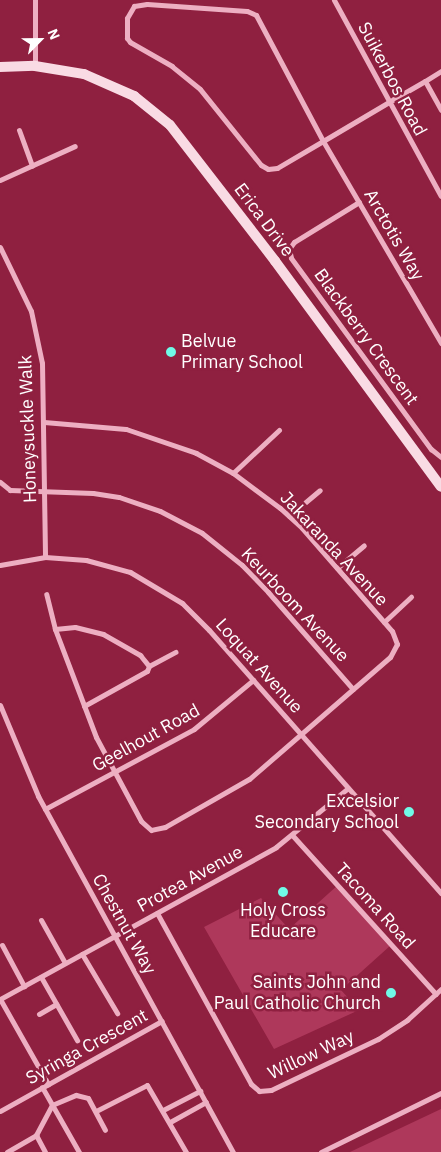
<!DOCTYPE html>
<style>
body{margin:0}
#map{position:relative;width:441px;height:1152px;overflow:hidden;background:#8f2040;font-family:"IBM Plex Sans",sans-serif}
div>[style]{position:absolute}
.green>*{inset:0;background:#ae385b}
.street>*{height:5px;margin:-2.5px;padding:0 2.5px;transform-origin:2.5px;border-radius:2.5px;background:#edafc2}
.secondary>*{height:10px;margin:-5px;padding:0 5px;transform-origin:5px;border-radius:5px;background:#f9dbe4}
.dots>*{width:14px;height:14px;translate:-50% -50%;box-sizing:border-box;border:2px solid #8f2040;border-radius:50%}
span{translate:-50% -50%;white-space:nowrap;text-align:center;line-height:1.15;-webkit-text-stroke:5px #8f2040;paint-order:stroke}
.street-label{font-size:18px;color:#fff}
.poi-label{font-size:18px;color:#fff}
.left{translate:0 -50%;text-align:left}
.right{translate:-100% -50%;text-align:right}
.north{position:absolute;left:15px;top:15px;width:50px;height:50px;-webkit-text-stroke:4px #8f2040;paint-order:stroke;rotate:67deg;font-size:14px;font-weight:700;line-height:20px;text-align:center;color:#fff}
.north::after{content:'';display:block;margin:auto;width:18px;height:22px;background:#fff;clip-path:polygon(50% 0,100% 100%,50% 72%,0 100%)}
</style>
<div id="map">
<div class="green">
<i style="clip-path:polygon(338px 885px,391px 945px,341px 990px,359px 1010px,274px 1049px,204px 927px,261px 898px,289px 929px)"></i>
<i style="clip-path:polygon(441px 1109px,441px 1152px,350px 1152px)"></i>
</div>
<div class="street">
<i style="left:35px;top:0;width:66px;rotate:90deg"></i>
<i style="left:334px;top:0;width:223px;rotate:61.4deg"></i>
<i style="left:441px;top:71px;width:19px;rotate:148deg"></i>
<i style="left:425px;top:81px;width:36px;rotate:150deg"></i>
<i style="left:394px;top:99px;width:82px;rotate:149.4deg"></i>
<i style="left:323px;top:141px;width:53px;rotate:149.6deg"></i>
<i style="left:277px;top:168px;width:9px;rotate:174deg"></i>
<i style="left:268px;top:169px;width:8px;rotate:-150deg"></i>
<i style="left:261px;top:165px;width:97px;rotate:-128.8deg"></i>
<i style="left:200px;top:89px;width:36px;rotate:-141deg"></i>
<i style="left:172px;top:66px;width:48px;rotate:-150.3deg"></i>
<i style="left:130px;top:42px;width:5px;rotate:-127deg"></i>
<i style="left:127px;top:38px;width:20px;rotate:-90deg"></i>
<i style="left:127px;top:18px;width:14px;rotate:-60deg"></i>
<i style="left:134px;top:6px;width:13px;rotate:-9deg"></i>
<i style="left:147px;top:4px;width:100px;rotate:4deg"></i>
<i style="left:247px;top:11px;width:10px;rotate:24deg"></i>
<i style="left:256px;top:15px;width:143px;rotate:62deg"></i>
<i style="left:323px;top:141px;width:234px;rotate:59.7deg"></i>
<i style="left:425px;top:81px;width:33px;rotate:61deg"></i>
<i style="left:19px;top:130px;width:38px;rotate:70deg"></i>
<i style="left:0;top:180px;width:82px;rotate:-24.4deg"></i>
<i style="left:359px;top:202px;width:76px;rotate:148.4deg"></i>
<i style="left:294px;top:242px;width:9px;rotate:126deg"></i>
<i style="left:289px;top:249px;width:9px;rotate:77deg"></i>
<i style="left:291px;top:258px;width:237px;rotate:53.8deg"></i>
<i style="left:431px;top:449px;width:13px;rotate:39deg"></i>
<i style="left:0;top:247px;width:71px;rotate:64.2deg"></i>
<i style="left:31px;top:311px;width:53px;rotate:78.1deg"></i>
<i style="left:42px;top:363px;width:194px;rotate:89.1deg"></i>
<i style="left:44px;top:422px;width:82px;rotate:4.9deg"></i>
<i style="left:126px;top:429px;width:74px;rotate:18.9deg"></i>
<i style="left:196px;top:453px;width:42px;rotate:28.4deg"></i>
<i style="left:233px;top:473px;width:59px;rotate:36.7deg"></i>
<i style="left:280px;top:508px;width:30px;rotate:42deg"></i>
<i style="left:302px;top:528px;width:137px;rotate:48.9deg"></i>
<i style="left:392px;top:631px;width:14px;rotate:69deg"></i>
<i style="left:397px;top:644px;width:15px;rotate:118deg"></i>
<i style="left:390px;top:657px;width:186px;rotate:139.1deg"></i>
<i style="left:249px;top:779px;width:97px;rotate:150.3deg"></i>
<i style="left:165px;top:827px;width:14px;rotate:168deg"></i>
<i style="left:151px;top:830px;width:13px;rotate:-138deg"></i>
<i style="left:141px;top:821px;width:95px;rotate:-118.2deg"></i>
<i style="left:96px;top:737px;width:116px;rotate:-110.8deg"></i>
<i style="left:55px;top:629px;width:36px;rotate:-104deg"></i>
<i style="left:233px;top:473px;width:63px;rotate:-43.1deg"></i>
<i style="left:0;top:482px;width:13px;rotate:39deg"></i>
<i style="left:10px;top:490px;width:83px;rotate:2.1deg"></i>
<i style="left:93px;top:493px;width:26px;rotate:9deg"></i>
<i style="left:119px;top:497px;width:43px;rotate:18.9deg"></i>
<i style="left:160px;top:511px;width:47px;rotate:27.6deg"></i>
<i style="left:202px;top:533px;width:51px;rotate:38.7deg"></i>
<i style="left:242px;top:565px;width:37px;rotate:46deg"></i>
<i style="left:268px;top:592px;width:129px;rotate:48.8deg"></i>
<i style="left:289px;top:516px;width:40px;rotate:-40deg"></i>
<i style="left:0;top:565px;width:46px;rotate:-10.1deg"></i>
<i style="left:45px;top:557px;width:41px;rotate:4.2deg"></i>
<i style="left:86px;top:560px;width:46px;rotate:15.3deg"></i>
<i style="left:130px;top:572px;width:61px;rotate:30.8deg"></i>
<i style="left:182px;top:603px;width:38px;rotate:45deg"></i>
<i style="left:209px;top:630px;width:351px;rotate:48.6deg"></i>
<i style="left:337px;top:568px;width:35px;rotate:-40deg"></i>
<i style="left:384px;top:622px;width:37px;rotate:-43deg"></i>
<i style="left:55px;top:629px;width:20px;rotate:-6deg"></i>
<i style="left:75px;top:627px;width:29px;rotate:14deg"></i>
<i style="left:103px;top:634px;width:43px;rotate:29.6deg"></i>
<i style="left:140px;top:655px;width:14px;rotate:51deg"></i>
<i style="left:0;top:705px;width:99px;rotate:67.3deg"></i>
<i style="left:38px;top:796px;width:406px;rotate:61.3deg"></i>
<i style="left:84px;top:706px;width:72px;rotate:-29.1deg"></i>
<i style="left:147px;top:671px;width:5px;rotate:-68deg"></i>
<i style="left:149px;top:666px;width:30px;rotate:-28deg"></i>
<i style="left:45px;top:809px;width:169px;rotate:-28.2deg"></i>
<i style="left:194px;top:729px;width:77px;rotate:-39.7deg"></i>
<i style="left:293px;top:836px;width:213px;rotate:47.9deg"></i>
<i style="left:157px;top:913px;width:195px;rotate:61.2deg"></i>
<i style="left:251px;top:1084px;width:11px;rotate:41deg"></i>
<i style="left:259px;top:1091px;width:12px;rotate:-5deg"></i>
<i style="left:271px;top:1090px;width:119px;rotate:-25.5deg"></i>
<i style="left:378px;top:1039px;width:35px;rotate:-33deg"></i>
<i style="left:407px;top:1020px;width:46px;rotate:-42.4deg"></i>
<i style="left:41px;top:920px;width:49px;rotate:60.8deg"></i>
<i style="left:2px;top:945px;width:47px;rotate:61.8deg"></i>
<i style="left:82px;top:954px;width:69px;rotate:59.3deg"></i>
<i style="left:41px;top:977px;width:73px;rotate:60.3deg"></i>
<i style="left:0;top:999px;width:315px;rotate:-28.8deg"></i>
<i style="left:276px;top:847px;width:93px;rotate:-39.3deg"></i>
<i style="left:0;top:999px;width:98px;rotate:60.5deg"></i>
<i style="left:39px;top:1014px;width:20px;rotate:-30deg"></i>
<i style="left:42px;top:1087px;width:75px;rotate:60.4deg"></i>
<i style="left:163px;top:1110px;width:42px;rotate:-27.2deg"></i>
<i style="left:0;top:1111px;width:185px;rotate:-29.1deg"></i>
<i style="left:96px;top:1111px;width:57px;rotate:-27deg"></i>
<i style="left:147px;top:1085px;width:78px;rotate:59.8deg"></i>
<i style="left:170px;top:1122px;width:41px;rotate:-29.1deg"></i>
<i style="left:36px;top:1135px;width:19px;rotate:62deg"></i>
<i style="left:7px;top:1152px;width:34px;rotate:-30deg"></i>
<i style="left:36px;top:1135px;width:34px;rotate:-62deg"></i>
<i style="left:52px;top:1105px;width:26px;rotate:-23deg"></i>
<i style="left:76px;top:1095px;width:12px;rotate:14deg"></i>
<i style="left:88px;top:1098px;width:36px;rotate:62deg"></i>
<i style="left:321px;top:1152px;width:134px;rotate:-26.2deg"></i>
</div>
<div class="secondary">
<i style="left:0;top:67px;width:35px;rotate:-2deg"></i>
<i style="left:35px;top:66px;width:50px;rotate:9.3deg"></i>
<i style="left:84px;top:74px;width:55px;rotate:23.7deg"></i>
<i style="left:134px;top:96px;width:46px;rotate:38.9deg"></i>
<i style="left:170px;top:125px;width:172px;rotate:52.3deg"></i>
<i style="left:275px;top:261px;width:280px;rotate:53.7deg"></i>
</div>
<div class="dots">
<i style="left:171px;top:352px;background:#70fae7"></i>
<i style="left:409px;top:812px;background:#70fae7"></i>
<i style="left:283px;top:892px;background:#70fae7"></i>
<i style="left:391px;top:993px;background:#70fae7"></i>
</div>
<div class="street-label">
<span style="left:392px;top:79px;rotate:62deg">Suikerbos Road</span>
<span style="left:264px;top:220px;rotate:53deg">Erica Drive</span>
<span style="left:394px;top:235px;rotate:60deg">Arctotis Way</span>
<span style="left:366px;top:337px;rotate:54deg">Blackberry Crescent</span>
<span style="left:28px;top:429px;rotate:-92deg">Honeysuckle Walk</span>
<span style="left:334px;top:549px;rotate:47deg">Jakaranda Avenue</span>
<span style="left:295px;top:605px;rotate:47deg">Keurboom Avenue</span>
<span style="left:259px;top:666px;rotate:48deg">Loquat Avenue</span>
<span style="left:146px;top:738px;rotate:-29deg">Geelhout Road</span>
<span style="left:190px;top:879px;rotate:-29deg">Protea Avenue</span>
<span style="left:375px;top:906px;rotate:48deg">Tacoma Road</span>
<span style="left:124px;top:924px;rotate:61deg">Chestnut Way</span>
<span style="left:87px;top:1047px;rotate:-29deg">Syringa Crescent</span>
<span style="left:311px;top:1055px;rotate:-25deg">Willow Way</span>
</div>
<div class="poi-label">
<span class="left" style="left:181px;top:352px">Belvue<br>Primary School</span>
<span class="right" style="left:399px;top:812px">Excelsior<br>Secondary School</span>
<span style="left:283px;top:921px">Holy Cross<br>Educare</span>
<span class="right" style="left:381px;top:993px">Saints John and<br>Paul Catholic Church</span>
</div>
<div class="north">N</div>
</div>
